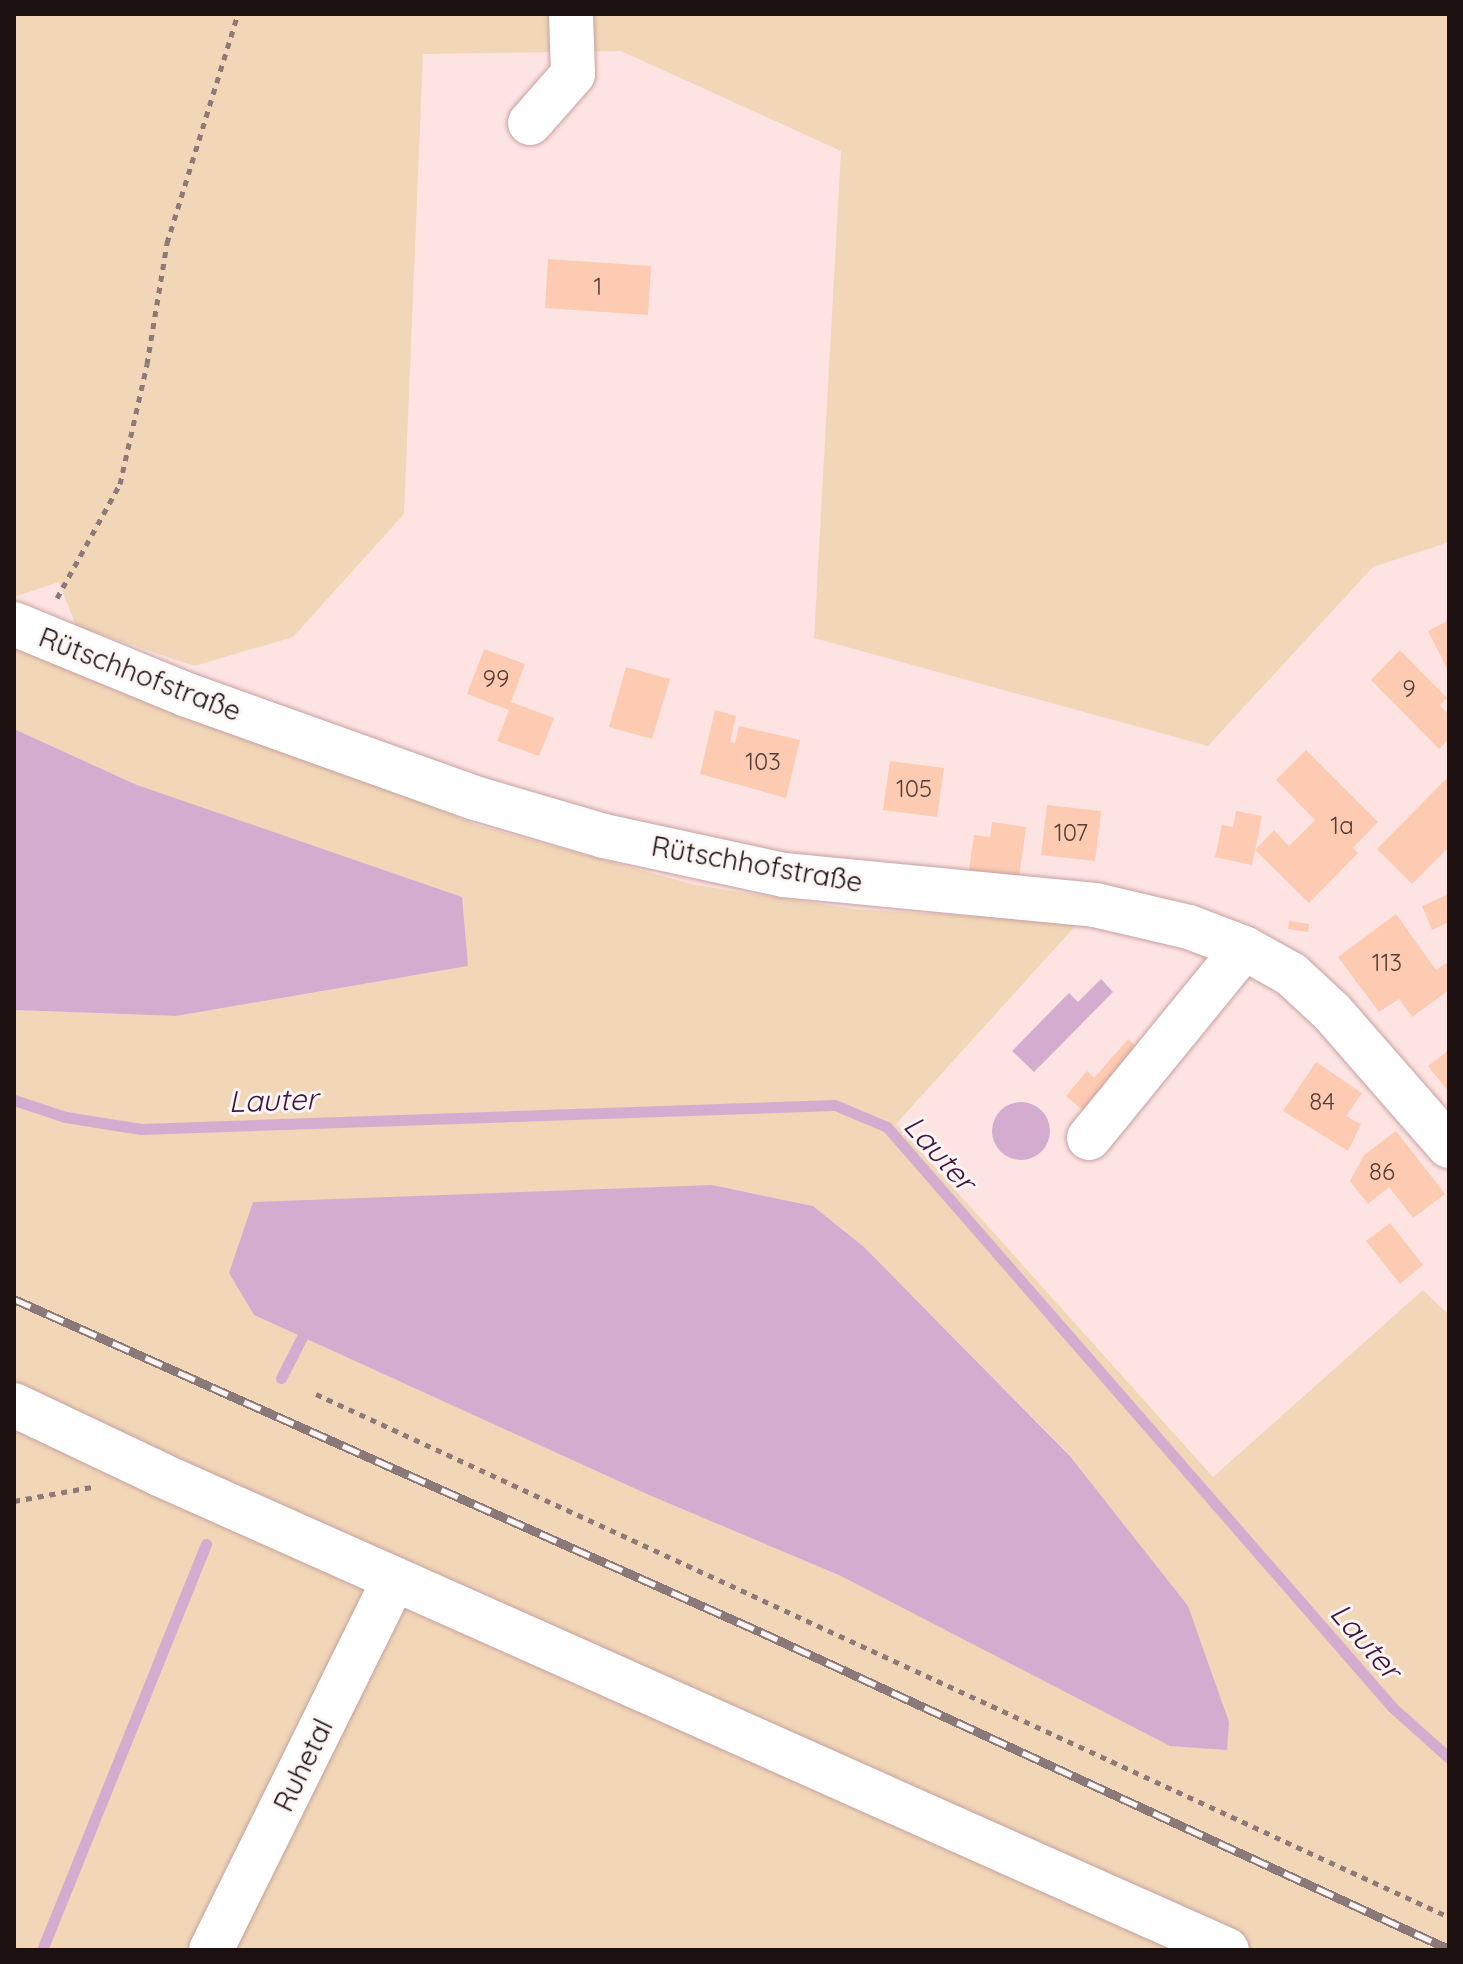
<!DOCTYPE html>
<meta charset="utf-8">
<style>
body{margin:0}
#map{position:relative;width:1463px;height:1964px;overflow:hidden;background:#fde4e3;font-family:Quicksand,sans-serif}
div>[style]{position:absolute}
.green>*{inset:0;background:#f1d7b7}
.water>*{inset:0;background:#d4acd0}
.round{border-radius:50%}
.stream>*{height:11px;margin:-5.5px;padding:0 5.5px;transform-origin:5.5px;border-radius:5.5px;background:#d4acd0}
.building>*{inset:0;background:#fdcab2}
.path>*{height:5px;margin-top:-2.5px;transform-origin:0;background:repeating-linear-gradient(90deg,#8c7978 0 6px,transparent 0 12px)}
.roads{filter:drop-shadow(0 0 2px #c7a09f) drop-shadow(0 0 2px #c7a09f)}
.minor>*{height:44px;margin:-22px;padding:0 22px;transform-origin:22px;border-radius:22px;background:#fff}
.rail>*{height:9px;margin-top:-4.5px;transform-origin:0;background:repeating-linear-gradient(90deg,#fef6f5 0 18px,#8b7878 0 36px);box-sizing:border-box;border-block:2px solid #8b7878}
span{translate:-50% -50%;white-space:nowrap;text-align:center;line-height:1.15;-webkit-text-stroke:6px #fef6f5;paint-order:stroke}
.number-label{font-size:24px;color:#553e38}
.number-label span{-webkit-text-stroke-width:0}
.street-label{font-size:28px;color:#1d1010}
.water-label{font-size:30px;color:#421240;font-style:italic}
.frame{position:absolute;inset:0;border:16px solid #1d1010;pointer-events:none}
</style>
<div id="map">
<div class="green">
<i style="clip-path:polygon(14px 14px,1449px 14px,1449px 542px,1373px 567px,1208px 746px,814px 638px,841px 151px,621px 51px,423px 54px,404px 514px,293px 637px,194px 666px,76px 626px,59px 582px,14px 597px)"></i>
<i style="clip-path:polygon(evenodd,14px 636px,474px 824px,695px 885px,854px 909px,1079px 922px,896px 1124px,1213px 1477px,1423px 1290px,1449px 1315px,1449px 1950px,14px 1950px,14px 1010px,176px 1016px,468px 966px,137px 785px,14px 729px,14px 636px,712px 1185px,813px 1206px,864px 1247px,1070px 1455px,841px 1576px,649px 1495px,254px 1315px,229px 1272px,712px 1185px)"></i>
</div>
<div class="water">
<i style="clip-path:polygon(14px 729px,137px 785px,462px 897px,468px 966px,176px 1016px,14px 1010px)"></i>
<i style="clip-path:polygon(1101px 979px,1113px 992px,1034px 1072px,1012px 1051px,1069px 993px,1078px 1002px)"></i>
<i class="round" style="left:992px;top:1102px;width:58px;height:58px"></i>
<i style="clip-path:polygon(712px 1185px,813px 1206px,864px 1247px,1069px 1455px,1188px 1606px,1229px 1722px,1227px 1750px,1170px 1746px,841px 1576px,649px 1495px,254px 1315px,229px 1273px,253px 1202px)"></i>
</div>
<div class="stream">
<i style="left:14px;top:1100px;width:54px;rotate:18.4deg"></i>
<i style="left:65px;top:1117px;width:77px;rotate:9deg"></i>
<i style="left:141px;top:1129px;width:694px;rotate:-1.98deg"></i>
<i style="left:835px;top:1105px;width:56px;rotate:22.9deg"></i>
<i style="left:887px;top:1127px;width:769px;rotate:48.95deg"></i>
<i style="left:1392px;top:1707px;width:76px;rotate:41.8deg"></i>
<i style="left:281px;top:1378px;width:46px;rotate:-62.9deg"></i>
<i style="left:42px;top:1950px;width:438px;rotate:-68deg"></i>
</div>
<div class="building">
<i style="clip-path:polygon(548px 259px,651px 266px,648px 315px,545px 308px)"></i>
<i style="clip-path:polygon(1449px 620px,1449px 672px,1428px 631px)"></i>
<i style="clip-path:polygon(484px 649px,525px 664px,511px 702px,554px 718px,539px 756px,497px 741px,509px 710px,467px 694px)"></i>
<i style="clip-path:polygon(1400px 650px,1447px 698px,1440px 705px,1449px 715px,1449px 739px,1439px 749px,1371px 680px)"></i>
<i style="clip-path:polygon(626px 667px,670px 679px,652px 739px,609px 727px)"></i>
<i style="clip-path:polygon(715px 710px,736px 716px,730px 742px,735px 743px,739px 726px,800px 740px,786px 798px,700px 774px)"></i>
<i style="clip-path:polygon(1306px 750px,1378px 822px,1353px 848px,1358px 853px,1309px 903px,1255px 850px,1274px 830px,1289px 846px,1315px 820px,1276px 780px)"></i>
<i style="clip-path:polygon(890px 761px,944px 768px,937px 817px,883px 810px)"></i>
<i style="clip-path:polygon(1449px 776px,1449px 847px,1412px 884px,1377px 849px)"></i>
<i style="clip-path:polygon(1047px 805px,1101px 811px,1095px 861px,1041px 855px)"></i>
<i style="clip-path:polygon(1236px 811px,1262px 816px,1252px 865px,1215px 857px,1222px 825px,1233px 827px)"></i>
<i style="clip-path:polygon(992px 822px,1026px 827px,1019px 877px,969px 870px,974px 835px,990px 837px)"></i>
<i style="clip-path:polygon(1449px 894px,1449px 922px,1432px 930px,1422px 906px)"></i>
<i style="clip-path:polygon(1396px 914px,1436px 970px,1446px 963px,1449px 967px,1449px 990px,1412px 1017px,1399px 999px,1379px 1012px,1338px 957px)"></i>
<i style="clip-path:polygon(1289px 921px,1309px 924px,1308px 932px,1288px 929px)"></i>
<i style="clip-path:polygon(1128px 1039px,1145px 1054px,1085px 1112px,1066px 1096px,1087px 1071px,1094px 1078px)"></i>
<i style="clip-path:polygon(1449px 1050px,1449px 1092px,1428px 1066px)"></i>
<i style="clip-path:polygon(1316px 1062px,1362px 1093px,1346px 1116px,1361px 1124px,1348px 1151px,1283px 1111px)"></i>
<i style="clip-path:polygon(1396px 1131px,1445px 1194px,1413px 1218px,1389px 1187px,1368px 1204px,1350px 1181px,1364px 1155px)"></i>
<i style="clip-path:polygon(1390px 1223px,1423px 1265px,1400px 1284px,1366px 1241px)"></i>
</div>
<div class="path">
<i style="left:57px;top:598px;width:130px;rotate:-61.1deg"></i>
<i style="left:120px;top:484px;width:123px;rotate:-77.3deg"></i>
<i style="left:147px;top:364px;width:123px;rotate:-80.6deg"></i>
<i style="left:167px;top:243px;width:240px;rotate:-72.8deg"></i>
<i style="left:316px;top:1394px;width:1248px;rotate:24.78deg"></i>
<i style="left:14px;top:1501px;width:79px;rotate:-10.2deg"></i>
</div>
<div class="roads">
<div class="minor">
<i style="left:530px;top:123px;width:65px;rotate:-48.7deg"></i>
<i style="left:573px;top:74px;width:60px;rotate:-91.9deg"></i>
<i style="left:14px;top:624px;width:187px;rotate:22.3deg"></i>
<i style="left:187px;top:695px;width:306px;rotate:19.7deg"></i>
<i style="left:475px;top:798px;width:134px;rotate:16.4deg"></i>
<i style="left:604px;top:836px;width:184px;rotate:12.2deg"></i>
<i style="left:784px;top:875px;width:312px;rotate:5.5deg"></i>
<i style="left:1095px;top:905px;width:97px;rotate:13.2deg"></i>
<i style="left:1189px;top:927px;width:59px;rotate:20.9deg"></i>
<i style="left:1244px;top:948px;width:54px;rotate:29deg"></i>
<i style="left:1291px;top:974px;width:56px;rotate:42.8deg"></i>
<i style="left:1332px;top:1012px;width:178px;rotate:48.9deg"></i>
<i style="left:1089px;top:1138px;width:245px;rotate:-50.8deg"></i>
<i style="left:14px;top:1405px;width:161px;rotate:25.4deg"></i>
<i style="left:159px;top:1474px;width:1169px;rotate:24.02deg"></i>
<i style="left:211px;top:1950px;width:414px;rotate:-63.7deg"></i>
</div>
</div>
<div class="rail">
<i style="left:14px;top:1299px;width:818px;rotate:24.03deg"></i>
<i style="left:761px;top:1632px;width:758px;rotate:24.74deg"></i>
</div>
<div class="number-label">
<span style="left:598px;top:287px">1</span>
<span style="left:496px;top:679px">99</span>
<span style="left:1409px;top:689px">9</span>
<span style="left:763px;top:762px">103</span>
<span style="left:914px;top:789px">105</span>
<span style="left:1342px;top:826px">1a</span>
<span style="left:1071px;top:833px">107</span>
<span style="left:1387px;top:963px">113</span>
<span style="left:1322px;top:1102px">84</span>
<span style="left:1382px;top:1172px">86</span>
</div>
<div class="street-label">
<span style="left:140px;top:674px;rotate:21deg">Rütschhofstraße</span>
<span style="left:757px;top:864px;rotate:10deg">Rütschhofstraße</span>
<span style="left:303px;top:1765px;rotate:-64deg">Ruhetal</span>
</div>
<div class="water-label">
<span style="left:273px;top:1100px;rotate:-2deg">Lauter</span>
<span style="left:940px;top:1153px;rotate:48deg">Lauter</span>
<span style="left:1366px;top:1641px;rotate:49deg">Lauter</span>
</div>
<div class="frame"></div>
</div>
